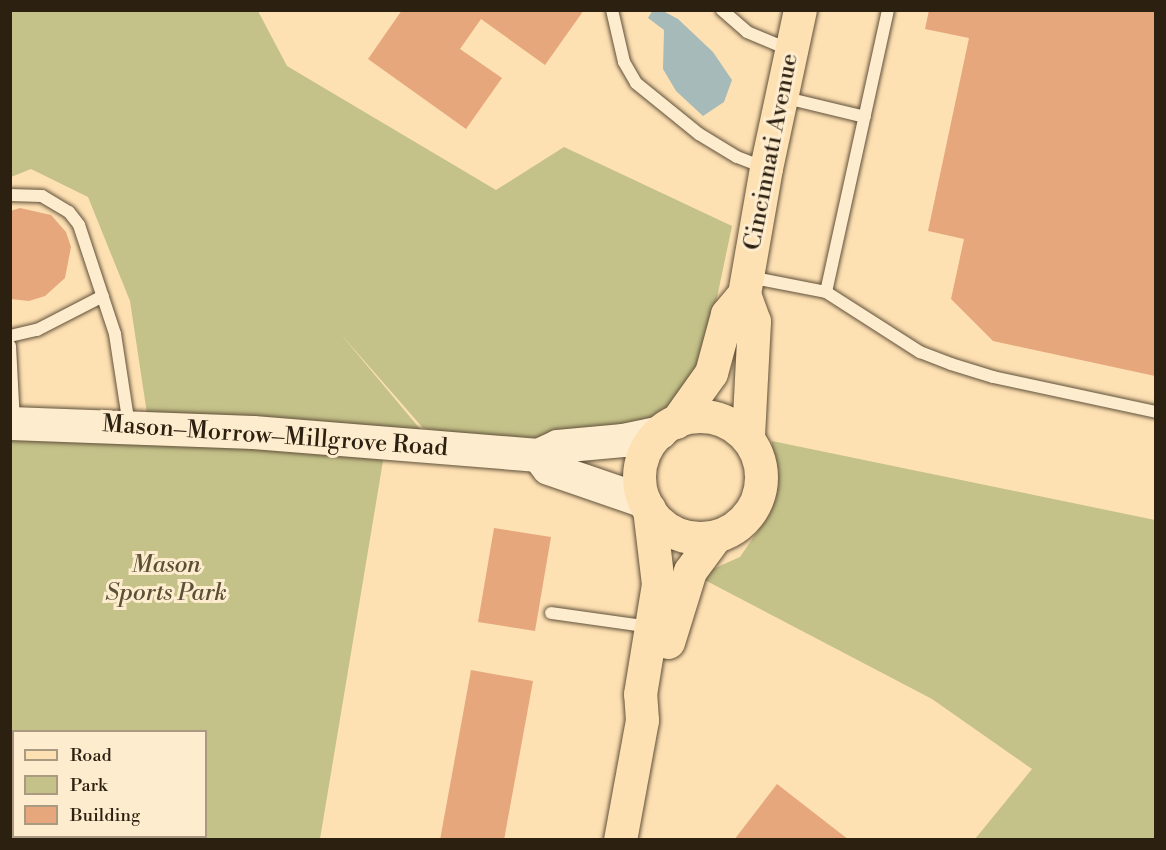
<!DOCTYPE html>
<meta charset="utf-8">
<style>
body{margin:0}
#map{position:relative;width:1166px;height:850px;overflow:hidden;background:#fee1b3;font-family:"Libre Bodoni",serif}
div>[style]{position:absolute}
.green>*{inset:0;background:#c4c189}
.water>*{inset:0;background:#a6bab9}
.building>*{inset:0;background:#e6a77d}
.roads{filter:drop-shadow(0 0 2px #60503a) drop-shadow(0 0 2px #60503a)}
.lane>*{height:12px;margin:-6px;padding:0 6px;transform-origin:6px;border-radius:6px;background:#feecce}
.secondary>*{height:33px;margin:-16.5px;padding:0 16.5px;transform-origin:16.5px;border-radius:16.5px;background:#feecce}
.primary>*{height:33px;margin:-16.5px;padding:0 16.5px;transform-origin:16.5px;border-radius:16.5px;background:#fee1b3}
.primary>.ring{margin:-16.5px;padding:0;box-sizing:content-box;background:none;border:33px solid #fee1b3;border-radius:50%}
span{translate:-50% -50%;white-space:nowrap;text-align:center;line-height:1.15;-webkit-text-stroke:6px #feecce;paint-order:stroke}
.street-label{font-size:24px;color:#2c2011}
.park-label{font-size:24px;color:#5a5035;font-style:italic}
.frame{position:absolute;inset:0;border:12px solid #2c2011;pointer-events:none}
.legend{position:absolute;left:12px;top:730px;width:195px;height:108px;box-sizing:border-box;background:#feecce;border:2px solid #aa9a82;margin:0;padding:8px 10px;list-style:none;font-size:18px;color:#2c2011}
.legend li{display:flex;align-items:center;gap:12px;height:30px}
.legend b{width:30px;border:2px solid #aa9a82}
</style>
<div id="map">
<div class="green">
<i style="clip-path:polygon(evenodd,10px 11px,258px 11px,287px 66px,496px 190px,564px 147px,732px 226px,706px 350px,689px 388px,662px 412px,636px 427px,534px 445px,423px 428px,339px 332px,421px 430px,386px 443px,320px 839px,11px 839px,11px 423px,149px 427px,130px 301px,88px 197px,31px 169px,11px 177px,10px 11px,14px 732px,206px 732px,206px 836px,14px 836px,14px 732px)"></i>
<i style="clip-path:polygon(772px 441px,1155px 520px,1155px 839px,975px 839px,1032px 769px,932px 699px,697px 576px,740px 557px,759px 529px,772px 497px)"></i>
</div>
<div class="water">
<i style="clip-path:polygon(653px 10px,663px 11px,678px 19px,713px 52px,732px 80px,724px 102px,703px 116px,676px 91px,663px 69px,664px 30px,648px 18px)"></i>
</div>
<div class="building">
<i style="clip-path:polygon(402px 10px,584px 10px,545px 65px,481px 19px,460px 49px,502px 78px,466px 129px,368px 59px)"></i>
<i style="clip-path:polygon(929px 10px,1155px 10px,1155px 376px,993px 341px,951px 299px,964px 239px,928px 231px,969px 38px,925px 29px)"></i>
<i style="clip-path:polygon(20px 208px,51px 215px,66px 232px,71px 247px,65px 278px,45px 296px,29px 301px,10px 299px,10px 211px)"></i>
<i style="clip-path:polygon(494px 528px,551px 537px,535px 631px,478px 622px)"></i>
<i style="clip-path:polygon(471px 670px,533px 681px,504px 840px,440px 840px)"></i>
<i style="clip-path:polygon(777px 784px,849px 840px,734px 840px)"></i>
</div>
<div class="roads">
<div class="lane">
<i style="left:612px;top:10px;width:53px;rotate:77deg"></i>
<i style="left:624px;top:62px;width:24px;rotate:60deg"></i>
<i style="left:636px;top:83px;width:81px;rotate:39deg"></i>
<i style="left:699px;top:134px;width:44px;rotate:31.2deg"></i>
<i style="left:737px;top:157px;width:30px;rotate:21deg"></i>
<i style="left:722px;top:10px;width:33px;rotate:41deg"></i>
<i style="left:747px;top:32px;width:47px;rotate:22.7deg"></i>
<i style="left:782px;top:97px;width:85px;rotate:13.5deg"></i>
<i style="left:10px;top:195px;width:32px;rotate:2deg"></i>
<i style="left:42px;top:196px;width:31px;rotate:31deg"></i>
<i style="left:69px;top:212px;width:16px;rotate:52deg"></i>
<i style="left:79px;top:225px;width:115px;rotate:71.7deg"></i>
<i style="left:115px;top:334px;width:93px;rotate:81.3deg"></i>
<i style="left:749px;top:277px;width:78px;rotate:11deg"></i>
<i style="left:826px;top:292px;width:289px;rotate:-77.6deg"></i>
<i style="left:826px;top:292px;width:112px;rotate:32.6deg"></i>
<i style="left:920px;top:352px;width:33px;rotate:21deg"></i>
<i style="left:951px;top:364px;width:44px;rotate:17.2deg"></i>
<i style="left:993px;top:377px;width:167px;rotate:12.1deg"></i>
<i style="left:10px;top:336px;width:28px;rotate:-13deg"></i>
<i style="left:37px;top:330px;width:74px;rotate:-27.3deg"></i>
<i style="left:10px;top:346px;width:76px;rotate:87deg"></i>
<i style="left:551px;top:613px;width:101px;rotate:8deg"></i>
</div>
<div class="secondary">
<i style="left:10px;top:423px;width:243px;rotate:2.1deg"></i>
<i style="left:253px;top:432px;width:286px;rotate:4.6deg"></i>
<i style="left:538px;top:455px;width:21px;rotate:-25deg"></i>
<i style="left:557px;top:446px;width:66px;rotate:-5.2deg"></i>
<i style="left:623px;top:440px;width:38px;rotate:-12deg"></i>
<i style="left:538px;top:455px;width:16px;rotate:52deg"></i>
<i style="left:548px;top:468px;width:102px;rotate:19deg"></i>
</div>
<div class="primary">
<i style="left:744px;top:294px;width:29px;rotate:70deg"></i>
<i style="left:754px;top:321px;width:115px;rotate:93deg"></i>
<i class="ring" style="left:639px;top:416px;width:89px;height:89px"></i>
<i style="left:676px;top:422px;width:60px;rotate:-54.5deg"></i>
<i style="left:711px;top:373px;width:61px;rotate:-74.8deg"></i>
<i style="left:727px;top:314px;width:26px;rotate:-50deg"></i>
<i style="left:744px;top:294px;width:128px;rotate:-80.1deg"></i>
<i style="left:766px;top:168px;width:162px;rotate:-77.9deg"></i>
<i style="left:668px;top:642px;width:74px;rotate:-72.8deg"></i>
<i style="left:690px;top:571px;width:42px;rotate:-53.7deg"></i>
<i style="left:620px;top:840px;width:122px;rotate:-79.6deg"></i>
<i style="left:642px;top:720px;width:26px;rotate:-94deg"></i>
<i style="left:640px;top:694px;width:111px;rotate:-80.7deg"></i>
<i style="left:658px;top:584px;width:76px;rotate:-96.8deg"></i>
</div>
</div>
<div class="street-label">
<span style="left:772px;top:152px;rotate:-79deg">Cincinnati Avenue</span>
<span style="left:275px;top:437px;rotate:4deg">Mason–Morrow–Millgrove Road</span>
</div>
<div class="park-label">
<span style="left:166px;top:580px">Mason<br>Sports Park</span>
</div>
<div class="frame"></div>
<ul class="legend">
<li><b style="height:8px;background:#fee1b3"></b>Road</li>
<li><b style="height:16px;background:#c4c189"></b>Park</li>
<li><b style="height:16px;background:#e6a77d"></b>Building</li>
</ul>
</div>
